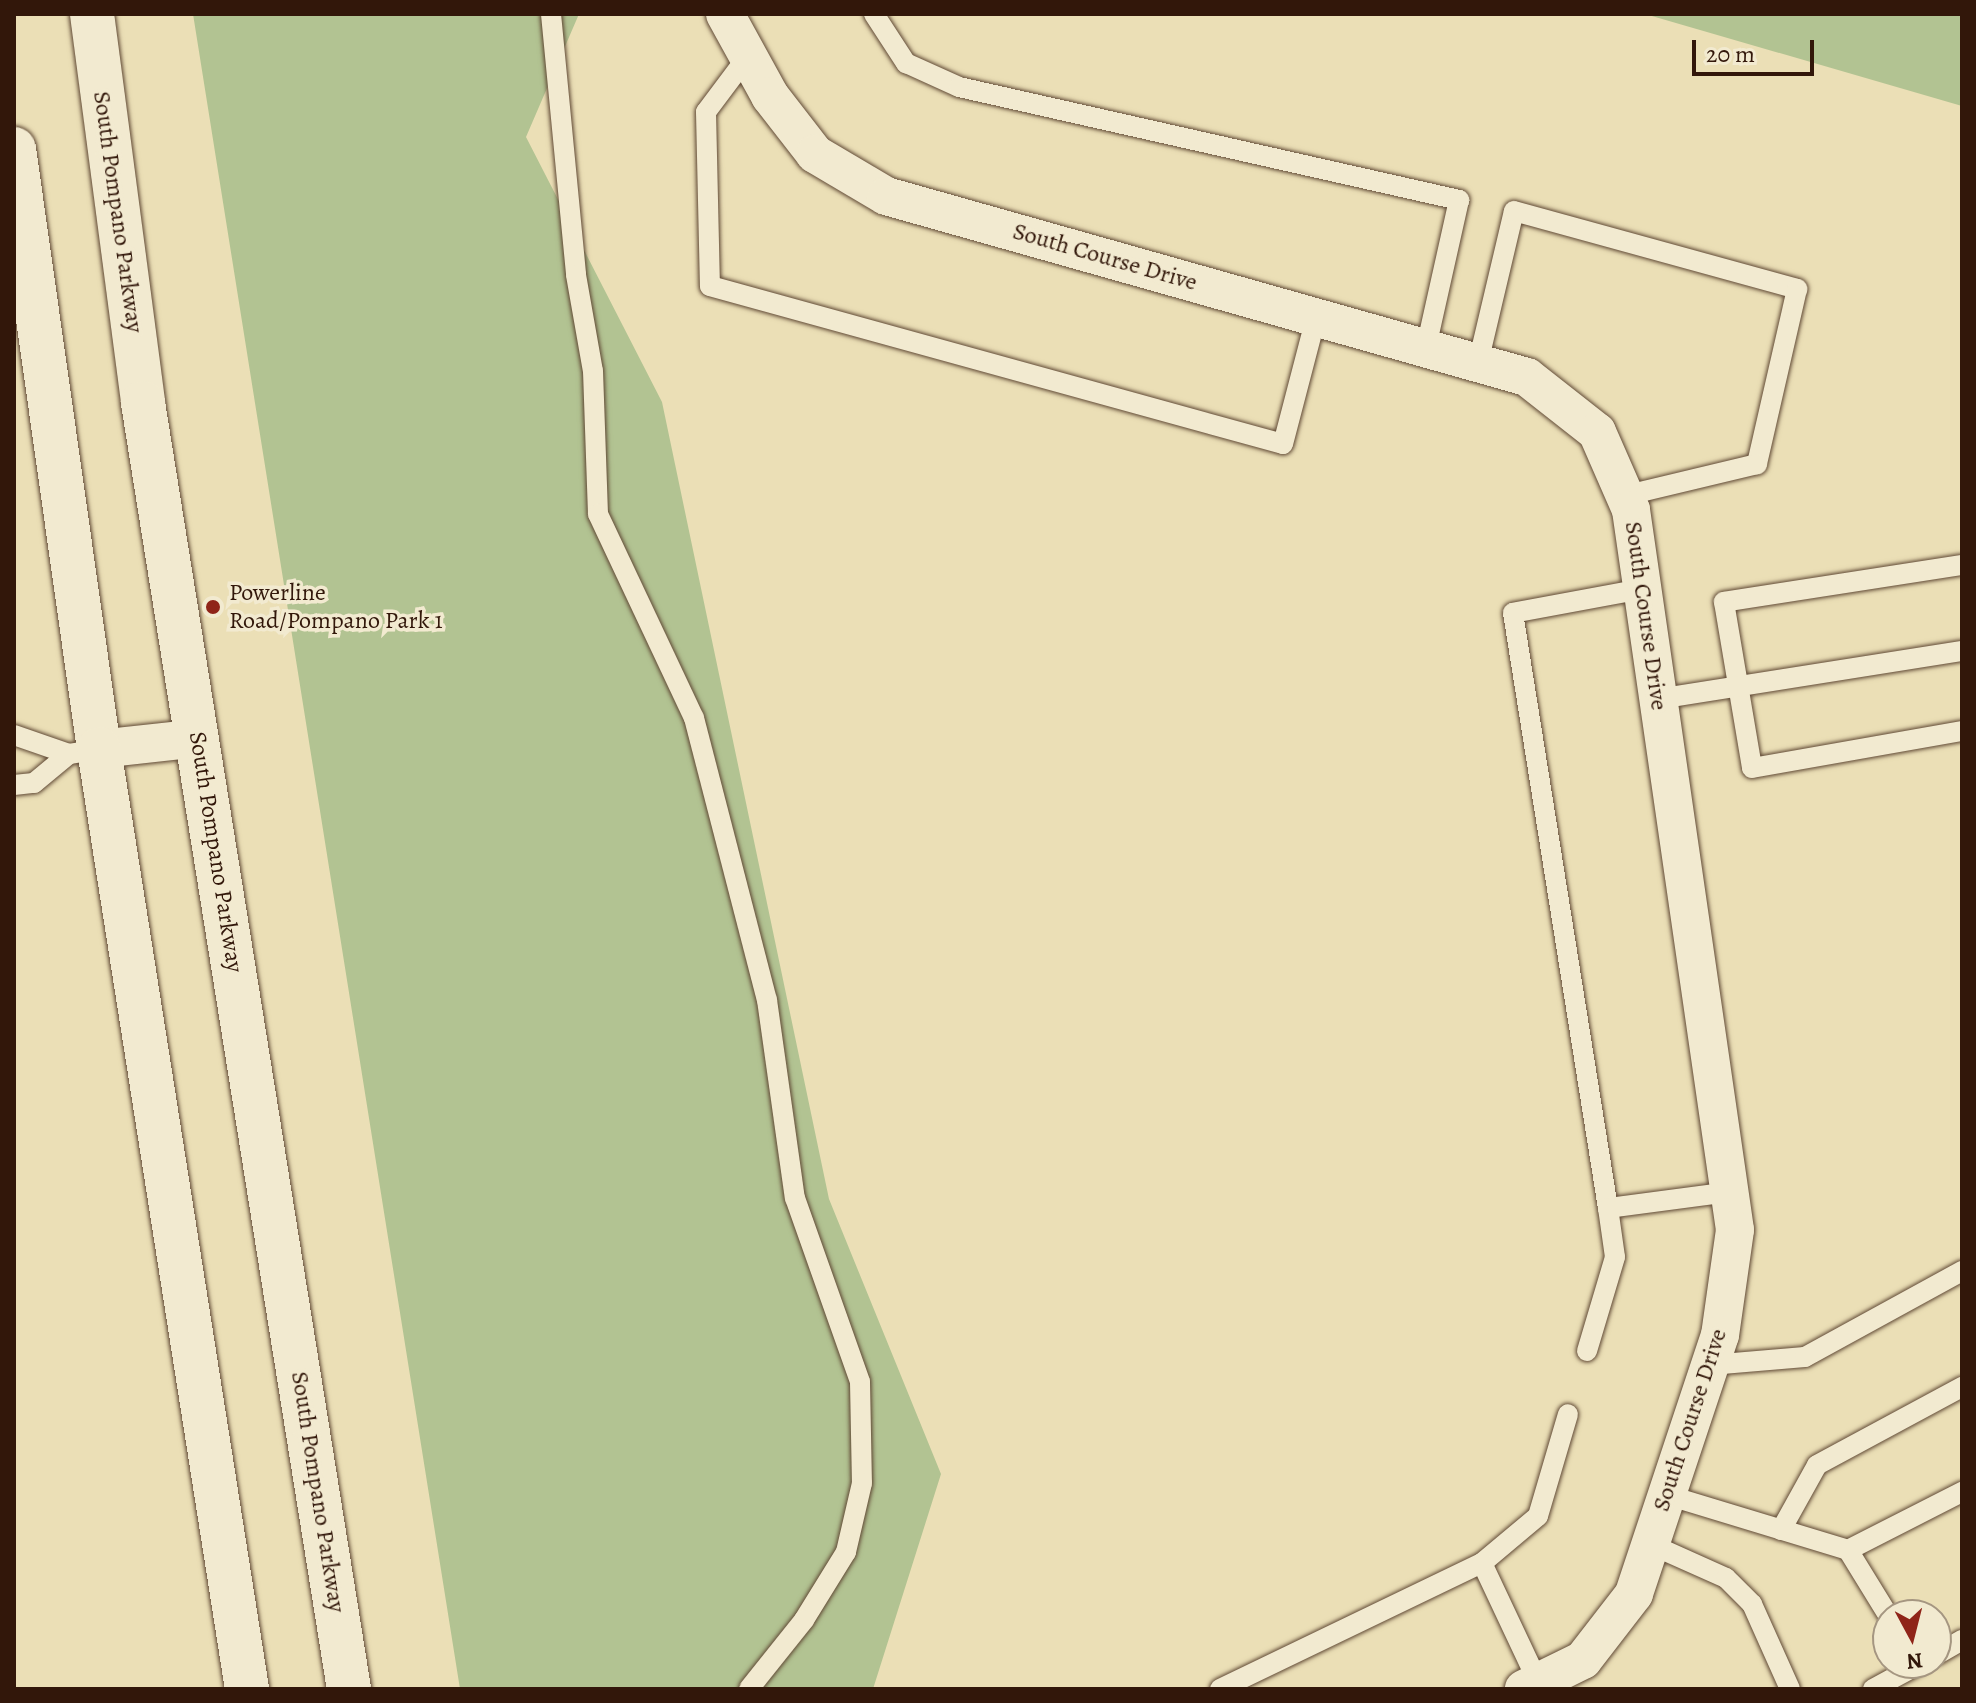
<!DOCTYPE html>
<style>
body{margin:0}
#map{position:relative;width:1976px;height:1703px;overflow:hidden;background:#ebdfb6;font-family:Alegreya,serif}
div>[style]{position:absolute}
.green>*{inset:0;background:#b2c392}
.roads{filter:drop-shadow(0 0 2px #604935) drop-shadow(0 0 2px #604935)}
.lane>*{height:20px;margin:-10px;padding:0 10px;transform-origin:10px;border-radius:10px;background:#f2ead0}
.street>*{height:38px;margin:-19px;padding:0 19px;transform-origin:19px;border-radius:19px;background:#f2ead0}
.secondary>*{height:44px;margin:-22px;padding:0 22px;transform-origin:22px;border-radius:22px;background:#f2ead0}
.dots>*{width:22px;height:22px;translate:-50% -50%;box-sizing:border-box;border:4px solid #f2ead0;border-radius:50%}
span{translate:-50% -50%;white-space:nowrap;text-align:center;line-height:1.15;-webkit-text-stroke:7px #f2ead0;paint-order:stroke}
.street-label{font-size:24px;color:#32170a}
.poi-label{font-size:24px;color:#32170a}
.left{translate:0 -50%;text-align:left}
.frame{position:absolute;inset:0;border:16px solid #32170a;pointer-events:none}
.north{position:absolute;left:1872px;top:1599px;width:80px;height:80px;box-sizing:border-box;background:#f2ead0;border:2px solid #a59681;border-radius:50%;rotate:173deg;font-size:22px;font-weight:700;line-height:32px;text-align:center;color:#32170a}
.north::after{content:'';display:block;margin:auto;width:28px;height:36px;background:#8f2418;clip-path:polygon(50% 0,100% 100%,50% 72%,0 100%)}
.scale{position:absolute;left:1692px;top:40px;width:122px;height:36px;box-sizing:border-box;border:4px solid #32170a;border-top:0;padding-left:10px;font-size:24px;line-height:28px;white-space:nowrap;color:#32170a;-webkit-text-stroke:6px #f2ead0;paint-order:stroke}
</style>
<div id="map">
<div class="green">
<i style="clip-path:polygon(193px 14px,579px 14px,526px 137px,662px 402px,829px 1199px,941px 1474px,873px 1689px,460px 1689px)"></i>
<i style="clip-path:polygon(1645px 14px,1962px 14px,1962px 106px)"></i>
</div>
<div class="roads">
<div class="lane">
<i style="left:551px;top:14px;width:262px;rotate:84.5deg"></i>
<i style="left:576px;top:275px;width:97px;rotate:80deg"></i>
<i style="left:593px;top:371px;width:143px;rotate:88deg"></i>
<i style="left:598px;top:514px;width:225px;rotate:64.8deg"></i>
<i style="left:694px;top:718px;width:291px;rotate:75.5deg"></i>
<i style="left:767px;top:1000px;width:200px;rotate:82deg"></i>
<i style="left:795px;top:1198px;width:195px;rotate:70.5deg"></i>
<i style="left:860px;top:1382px;width:101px;rotate:88.9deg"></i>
<i style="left:862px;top:1483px;width:71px;rotate:103.1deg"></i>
<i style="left:846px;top:1552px;width:80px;rotate:121.7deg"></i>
<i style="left:804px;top:1620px;width:88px;rotate:128.6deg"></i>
<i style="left:874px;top:14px;width:59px;rotate:56.9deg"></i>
<i style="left:906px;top:63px;width:58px;rotate:24.4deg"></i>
<i style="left:959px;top:87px;width:513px;rotate:12.73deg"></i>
<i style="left:1459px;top:200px;width:152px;rotate:102.6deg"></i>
<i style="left:748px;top:56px;width:70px;rotate:126.9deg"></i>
<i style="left:706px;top:112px;width:174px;rotate:88.7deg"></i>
<i style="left:710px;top:286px;width:594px;rotate:15.42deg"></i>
<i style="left:1283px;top:444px;width:131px;rotate:-75.4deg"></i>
<i style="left:1478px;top:363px;width:156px;rotate:-76.7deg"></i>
<i style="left:1514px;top:211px;width:294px;rotate:15.4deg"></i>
<i style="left:1797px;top:289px;width:180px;rotate:102.9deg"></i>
<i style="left:1757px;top:464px;width:137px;rotate:166.5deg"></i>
<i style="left:1962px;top:565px;width:241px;rotate:171.2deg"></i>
<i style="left:1724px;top:602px;width:168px;rotate:80.4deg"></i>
<i style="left:1752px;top:768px;width:213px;rotate:-10deg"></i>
<i style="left:1642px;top:589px;width:131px;rotate:169.5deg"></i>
<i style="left:1513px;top:613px;width:603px;rotate:80.93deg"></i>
<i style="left:1608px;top:1208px;width:123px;rotate:-7.5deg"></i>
<i style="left:1658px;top:699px;width:308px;rotate:-9deg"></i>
<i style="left:14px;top:735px;width:58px;rotate:19.1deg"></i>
<i style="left:69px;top:754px;width:30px;rotate:-9deg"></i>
<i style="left:14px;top:785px;width:20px;rotate:-6deg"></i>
<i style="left:34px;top:783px;width:45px;rotate:-39.6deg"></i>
<i style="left:1587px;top:1351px;width:98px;rotate:-73.4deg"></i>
<i style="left:1615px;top:1257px;width:49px;rotate:-98.1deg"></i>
<i style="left:1710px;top:1365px;width:95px;rotate:-4.8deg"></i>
<i style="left:1805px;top:1357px;width:179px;rotate:-28.7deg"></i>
<i style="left:1667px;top:1495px;width:189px;rotate:16.9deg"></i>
<i style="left:1848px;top:1550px;width:76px;rotate:58.4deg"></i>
<i style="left:1781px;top:1530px;width:74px;rotate:-61deg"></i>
<i style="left:1817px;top:1465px;width:165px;rotate:-28.3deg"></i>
<i style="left:1650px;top:1544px;width:83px;rotate:24.1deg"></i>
<i style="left:1726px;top:1578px;width:37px;rotate:45deg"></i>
<i style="left:1752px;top:1604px;width:93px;rotate:65.9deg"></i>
<i style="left:1848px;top:1550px;width:128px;rotate:-27deg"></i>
<i style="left:1482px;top:1563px;width:73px;rotate:-40deg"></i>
<i style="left:1538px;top:1516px;width:106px;rotate:-73.6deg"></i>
<i style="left:1936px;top:1655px;width:30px;rotate:-30deg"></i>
<i style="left:1220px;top:1689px;width:291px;rotate:-25.7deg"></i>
<i style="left:1482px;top:1563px;width:132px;rotate:64.8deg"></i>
<i style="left:1873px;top:1689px;width:55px;rotate:-28.4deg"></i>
</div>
<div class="street">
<i style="left:725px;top:14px;width:94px;rotate:61.2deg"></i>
<i style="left:770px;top:96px;width:73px;rotate:52.2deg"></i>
<i style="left:815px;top:154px;width:82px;rotate:30.6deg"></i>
<i style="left:886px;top:196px;width:666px;rotate:15.77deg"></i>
<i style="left:1527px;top:377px;width:89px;rotate:38.2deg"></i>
<i style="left:1597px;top:432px;width:85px;rotate:66.4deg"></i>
<i style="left:1631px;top:510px;width:727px;rotate:81.78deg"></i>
<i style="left:1735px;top:1230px;width:106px;rotate:98.1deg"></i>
<i style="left:1720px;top:1335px;width:273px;rotate:108.4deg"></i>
<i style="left:1634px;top:1594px;width:83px;rotate:127.7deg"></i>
<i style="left:1583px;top:1660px;width:66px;rotate:153.8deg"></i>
<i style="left:99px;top:749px;width:100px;rotate:-6.3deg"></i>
</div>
<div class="secondary">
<i style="left:92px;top:14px;width:392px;rotate:82.5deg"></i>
<i style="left:143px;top:403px;width:1302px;rotate:80.9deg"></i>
<i style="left:14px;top:149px;width:606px;rotate:81.94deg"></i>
<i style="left:99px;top:749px;width:952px;rotate:81.05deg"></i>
</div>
</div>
<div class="dots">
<i style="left:213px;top:607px;background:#8f2418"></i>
</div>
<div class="street-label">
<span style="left:118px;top:212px;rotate:82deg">South Pompano Parkway</span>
<span style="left:1105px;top:257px;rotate:16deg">South Course Drive</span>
<span style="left:1646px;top:616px;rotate:82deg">South Course Drive</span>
<span style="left:216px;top:852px;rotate:81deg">South Pompano Parkway</span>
<span style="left:1690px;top:1420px;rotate:-72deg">South Course Drive</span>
<span style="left:318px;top:1492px;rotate:81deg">South Pompano Parkway</span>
</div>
<div class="poi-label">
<span class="left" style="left:229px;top:607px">Powerline<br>Road/Pompano Park 1</span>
</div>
<div class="frame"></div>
<div class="north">N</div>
<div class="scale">20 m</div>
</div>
